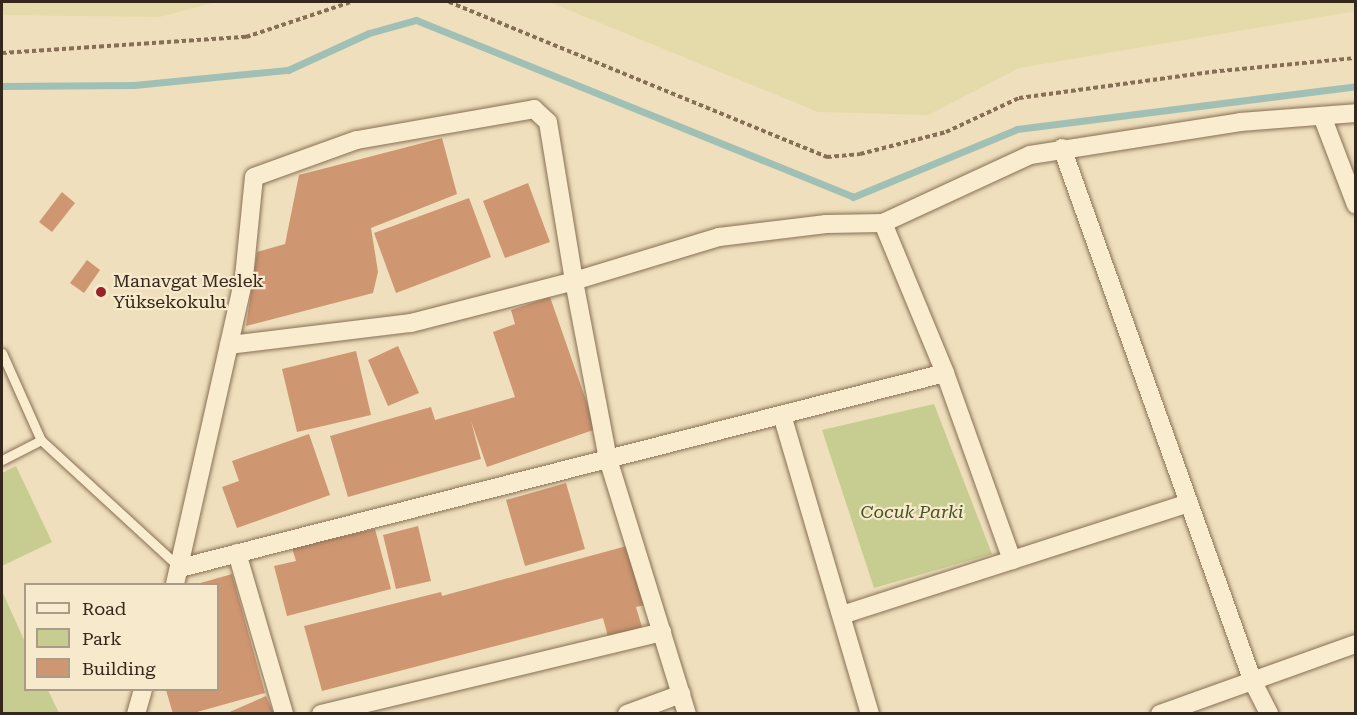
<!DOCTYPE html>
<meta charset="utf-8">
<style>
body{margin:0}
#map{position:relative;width:1357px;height:715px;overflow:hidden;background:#efdfbc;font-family:"Roboto Serif",serif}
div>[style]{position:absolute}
.farmland>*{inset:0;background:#e5daaa}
.green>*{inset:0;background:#c7cd90}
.stream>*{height:7px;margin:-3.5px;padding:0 3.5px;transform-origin:3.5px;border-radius:3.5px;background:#a0c0b6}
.building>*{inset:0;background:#ce9671}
.path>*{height:4px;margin-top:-2px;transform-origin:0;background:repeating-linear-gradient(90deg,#876f55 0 4.5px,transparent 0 7.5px)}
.roads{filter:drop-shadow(0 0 2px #876f55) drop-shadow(0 0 2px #876f55)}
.service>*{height:9px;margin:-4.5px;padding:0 4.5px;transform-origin:4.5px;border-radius:4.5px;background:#faeccf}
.minor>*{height:18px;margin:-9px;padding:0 9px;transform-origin:9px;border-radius:9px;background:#faeccf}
.dots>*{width:16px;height:16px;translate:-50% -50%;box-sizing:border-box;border:3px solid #f6e9cc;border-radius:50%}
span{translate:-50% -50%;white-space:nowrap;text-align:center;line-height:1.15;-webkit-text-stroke:4.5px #f6e9cc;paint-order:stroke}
.poi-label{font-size:18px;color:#35271b}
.left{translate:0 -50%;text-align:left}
.park-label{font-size:18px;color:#475221;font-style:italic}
.frame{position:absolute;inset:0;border:3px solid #35271b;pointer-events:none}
.legend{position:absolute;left:24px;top:583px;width:195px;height:108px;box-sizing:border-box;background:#f6e9cc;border:2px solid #a99b85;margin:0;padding:8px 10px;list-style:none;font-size:18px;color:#35271b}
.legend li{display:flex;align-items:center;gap:12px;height:30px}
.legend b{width:30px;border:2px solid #a99b85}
</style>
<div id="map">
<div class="farmland">
<i style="clip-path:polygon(2px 2px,217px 2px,159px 17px,2px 15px)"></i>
<i style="clip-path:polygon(549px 2px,1355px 2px,1356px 11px,1019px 68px,928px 115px,818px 112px)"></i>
</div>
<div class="green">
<i style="clip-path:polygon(934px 404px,992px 554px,874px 588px,822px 430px)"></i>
<i style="clip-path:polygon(16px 466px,52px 542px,2px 566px,2px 473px)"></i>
<i style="clip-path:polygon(2px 591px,25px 642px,26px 690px,48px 690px,59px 713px,2px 713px)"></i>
</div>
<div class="stream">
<i style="left:2px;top:86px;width:132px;rotate:-0.4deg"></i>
<i style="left:134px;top:85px;width:155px;rotate:-5.6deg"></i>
<i style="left:288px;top:70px;width:89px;rotate:-24.6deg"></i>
<i style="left:369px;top:33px;width:49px;rotate:-15.5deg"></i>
<i style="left:416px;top:20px;width:471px;rotate:22deg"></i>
<i style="left:853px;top:197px;width:178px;rotate:-22.5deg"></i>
<i style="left:1017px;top:129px;width:342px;rotate:-7.2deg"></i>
</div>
<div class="building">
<i style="clip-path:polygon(442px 138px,457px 194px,371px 228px,378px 272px,373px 293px,246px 326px,257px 252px,285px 244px,299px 175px)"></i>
<i style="clip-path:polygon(528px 183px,550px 242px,505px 258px,483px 201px)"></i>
<i style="clip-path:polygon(62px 192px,75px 203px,52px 232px,39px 222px)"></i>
<i style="clip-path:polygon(469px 198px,491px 257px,396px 293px,374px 233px)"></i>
<i style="clip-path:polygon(87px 260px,100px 270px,84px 293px,70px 283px)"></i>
<i style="clip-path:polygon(550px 297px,596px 429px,487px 467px,471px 421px,481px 459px,348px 497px,330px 436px,431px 407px,435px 420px,515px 397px,493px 332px,515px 324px,511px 310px)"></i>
<i style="clip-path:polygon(398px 346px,419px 393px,388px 406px,368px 360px)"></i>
<i style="clip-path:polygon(356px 351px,371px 415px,297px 432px,282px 369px)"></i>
<i style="clip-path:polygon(309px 434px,330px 495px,237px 528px,222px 487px,239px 481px,232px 461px)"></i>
<i style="clip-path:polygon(566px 483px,585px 549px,525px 566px,506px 500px)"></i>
<i style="clip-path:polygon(418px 526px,431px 581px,396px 589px,383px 535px)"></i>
<i style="clip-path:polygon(375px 529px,391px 589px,287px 616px,274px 566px,296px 561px,292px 548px)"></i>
<i style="clip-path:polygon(634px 544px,650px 604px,636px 607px,642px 627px,608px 637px,603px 618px,322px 691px,304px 626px,441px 592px,442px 596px)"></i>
<i style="clip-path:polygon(232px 574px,265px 693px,190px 714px,173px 714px,166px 690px,218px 690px,218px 584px,197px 584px)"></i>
<i style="clip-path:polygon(266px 696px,274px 714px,225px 714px)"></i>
</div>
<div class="path">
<i style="left:449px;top:2px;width:409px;rotate:22.3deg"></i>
<i style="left:827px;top:157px;width:33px;rotate:-5deg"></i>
<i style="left:860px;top:154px;width:89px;rotate:-14.3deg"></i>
<i style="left:946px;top:132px;width:81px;rotate:-25deg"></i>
<i style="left:1019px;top:98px;width:203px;rotate:-7.7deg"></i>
<i style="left:1220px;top:71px;width:137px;rotate:-5.5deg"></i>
<i style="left:2px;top:53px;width:245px;rotate:-3.8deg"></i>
<i style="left:246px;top:37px;width:111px;rotate:-18.4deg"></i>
</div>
<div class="roads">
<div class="service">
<i style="left:2px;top:353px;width:95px;rotate:65.9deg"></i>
<i style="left:41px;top:440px;width:186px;rotate:42.6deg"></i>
<i style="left:2px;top:460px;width:44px;rotate:-27.1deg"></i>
</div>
<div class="minor">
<i style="left:1322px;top:116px;width:95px;rotate:69.1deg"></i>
<i style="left:1062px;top:148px;width:567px;rotate:70.32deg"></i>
<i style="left:1253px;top:682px;width:36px;rotate:63deg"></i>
<i style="left:883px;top:223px;width:162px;rotate:67.5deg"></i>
<i style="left:945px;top:373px;width:199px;rotate:70.3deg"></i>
<i style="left:229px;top:345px;width:183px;rotate:-6.9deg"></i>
<i style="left:411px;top:323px;width:168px;rotate:-14.4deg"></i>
<i style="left:574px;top:281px;width:181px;rotate:79.2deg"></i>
<i style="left:608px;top:459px;width:267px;rotate:72.8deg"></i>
<i style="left:782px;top:415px;width:312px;rotate:73.6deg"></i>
<i style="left:237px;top:553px;width:168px;rotate:73.7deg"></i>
<i style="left:180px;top:568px;width:789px;rotate:-14.3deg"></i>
<i style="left:175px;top:584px;width:315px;rotate:-77.3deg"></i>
<i style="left:244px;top:277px;width:100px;rotate:-84.3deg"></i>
<i style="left:254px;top:177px;width:109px;rotate:-19.8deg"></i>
<i style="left:357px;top:140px;width:180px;rotate:-9.9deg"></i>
<i style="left:534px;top:109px;width:19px;rotate:43deg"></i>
<i style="left:548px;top:122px;width:161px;rotate:80.7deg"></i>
<i style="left:574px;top:281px;width:152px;rotate:-16.9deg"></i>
<i style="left:719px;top:237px;width:108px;rotate:-6.9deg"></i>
<i style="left:826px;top:224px;width:57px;rotate:-1deg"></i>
<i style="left:883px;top:223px;width:162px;rotate:-24.8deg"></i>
<i style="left:1030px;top:155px;width:213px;rotate:-8.9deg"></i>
<i style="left:1240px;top:122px;width:116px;rotate:-4.4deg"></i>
<i style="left:842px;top:615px;width:364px;rotate:-17.9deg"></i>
<i style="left:136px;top:714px;width:25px;rotate:-74deg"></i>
<i style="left:321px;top:714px;width:351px;rotate:-13.5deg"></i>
<i style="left:627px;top:714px;width:58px;rotate:-20.3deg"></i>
<i style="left:1160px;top:714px;width:208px;rotate:-19.7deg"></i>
</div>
</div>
<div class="dots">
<i style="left:101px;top:292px;background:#972427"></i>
</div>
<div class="poi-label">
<span class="left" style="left:113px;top:292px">Manavgat Meslek<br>Yüksekokulu</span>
</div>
<div class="park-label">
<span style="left:912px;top:512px">Cocuk Parki</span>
</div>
<div class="frame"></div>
<ul class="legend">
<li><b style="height:8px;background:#faeccf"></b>Road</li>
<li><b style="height:16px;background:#c7cd90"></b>Park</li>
<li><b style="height:16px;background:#ce9671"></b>Building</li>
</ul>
</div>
